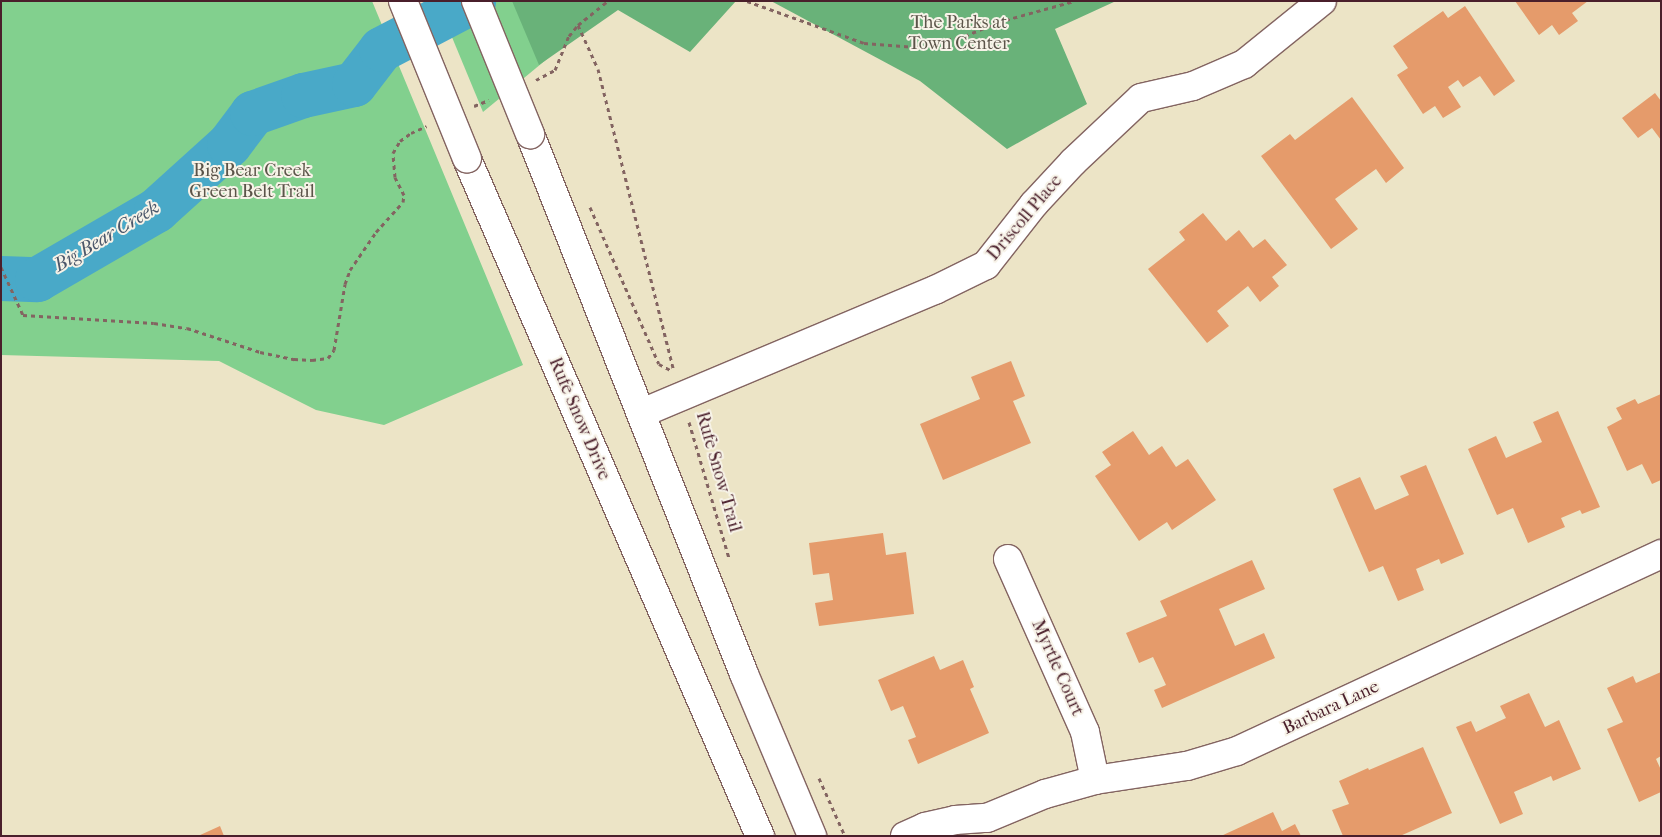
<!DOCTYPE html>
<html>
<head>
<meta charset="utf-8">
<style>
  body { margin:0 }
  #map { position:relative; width:1662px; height:837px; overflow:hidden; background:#ece4c6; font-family:"IM FELL French Canon",serif }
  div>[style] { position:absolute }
  .green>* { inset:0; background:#82d08e }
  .forest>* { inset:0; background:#69b279 }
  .river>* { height:45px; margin:-22.5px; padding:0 22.5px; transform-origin:22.5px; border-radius:22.5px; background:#49a9c8 }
  .building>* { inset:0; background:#e59b6b }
  .path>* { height:3px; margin-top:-1.5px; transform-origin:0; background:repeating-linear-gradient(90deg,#836461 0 4px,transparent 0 8px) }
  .roads { filter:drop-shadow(1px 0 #836461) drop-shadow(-1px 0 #836461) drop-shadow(0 1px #836461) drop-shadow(0 -1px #836461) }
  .minor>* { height:28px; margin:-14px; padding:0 14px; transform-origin:14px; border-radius:14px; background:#fff }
  .major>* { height:28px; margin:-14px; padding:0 14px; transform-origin:14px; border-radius:14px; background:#fff }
  .bridges { filter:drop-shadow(1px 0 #836461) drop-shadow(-1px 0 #836461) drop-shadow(0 1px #836461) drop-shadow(0 -1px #836461) }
  .major-bridge>* { height:28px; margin:-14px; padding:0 14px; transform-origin:14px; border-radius:14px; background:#fff }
  span { translate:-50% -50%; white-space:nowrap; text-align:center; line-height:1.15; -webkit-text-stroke:4px #f7f3e8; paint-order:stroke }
  .park-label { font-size:18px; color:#5b5449 }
  .street-label { font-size:18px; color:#4a1f2b }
  .water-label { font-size:19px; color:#4a566a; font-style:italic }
  .frame { position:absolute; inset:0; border:2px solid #4a1f2b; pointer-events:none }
</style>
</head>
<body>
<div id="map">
  <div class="green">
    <i style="clip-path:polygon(1px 1px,372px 1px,523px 365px,384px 425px,316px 410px,219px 361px,1px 355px)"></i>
    <i style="clip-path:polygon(437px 1px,617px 1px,483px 112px)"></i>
  </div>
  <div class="forest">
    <i style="clip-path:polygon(512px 1px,736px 1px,690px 52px,618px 10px,539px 65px)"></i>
    <i style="clip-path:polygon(771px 1px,1116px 1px,1055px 29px,1087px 104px,1007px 149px,920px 81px)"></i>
  </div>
  <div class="river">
    <i style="left:1px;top:278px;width:36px;rotate:2deg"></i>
    <i style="left:37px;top:279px;width:138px;rotate:-30.1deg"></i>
    <i style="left:156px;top:210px;width:98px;rotate:-42.1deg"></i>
    <i style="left:229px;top:144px;width:39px;rotate:-53deg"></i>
    <i style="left:252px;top:113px;width:54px;rotate:-19.4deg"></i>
    <i style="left:303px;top:95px;width:52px;rotate:-12.2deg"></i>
    <i style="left:354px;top:84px;width:44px;rotate:-52.4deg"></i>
    <i style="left:381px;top:49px;width:104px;rotate:-27.6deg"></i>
  </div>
  <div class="building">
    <i style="clip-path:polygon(1515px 1px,1588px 1px,1572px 13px,1578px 21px,1559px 35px,1552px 25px,1539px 35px)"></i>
    <i style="clip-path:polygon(1465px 6px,1515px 81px,1494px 96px,1480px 76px,1463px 87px,1458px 80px,1448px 87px,1461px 107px,1443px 118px,1435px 106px,1423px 114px,1397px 75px,1408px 68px,1393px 46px,1443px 11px,1448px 18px)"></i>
    <i style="clip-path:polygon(1655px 93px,1661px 101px,1661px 140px,1652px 128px,1638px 138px,1622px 118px)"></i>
    <i style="clip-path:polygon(1352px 97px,1404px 168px,1386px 183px,1376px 169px,1335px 199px,1358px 229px,1331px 249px,1261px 156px,1290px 134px,1295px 140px)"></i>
    <i style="clip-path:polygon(1203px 213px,1226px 241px,1239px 230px,1253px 248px,1265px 239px,1287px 265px,1272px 277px,1279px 286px,1260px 302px,1248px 286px,1217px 311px,1229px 326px,1207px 343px,1148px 269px,1185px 240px,1179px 232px)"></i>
    <i style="clip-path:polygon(1011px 361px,1025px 396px,1013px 401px,1031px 443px,943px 480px,920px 424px,980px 399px,971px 377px)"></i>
    <i style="clip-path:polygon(1661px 394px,1661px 480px,1652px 484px,1642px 464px,1627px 471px,1607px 427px,1622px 419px,1616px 408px,1635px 399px,1638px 404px)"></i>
    <i style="clip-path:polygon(1558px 411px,1600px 507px,1582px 514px,1580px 510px,1561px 518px,1565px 527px,1528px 543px,1513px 508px,1497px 515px,1468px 449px,1496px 436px,1506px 458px,1542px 442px,1533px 422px)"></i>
    <i style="clip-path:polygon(1133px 431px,1149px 455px,1162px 446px,1176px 467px,1188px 459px,1216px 500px,1172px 530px,1167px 522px,1139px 541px,1095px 476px,1111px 465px,1102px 452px)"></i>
    <i style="clip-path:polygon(1426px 465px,1464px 554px,1441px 564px,1439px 559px,1416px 569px,1424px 590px,1398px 601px,1383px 566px,1369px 572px,1333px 489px,1360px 477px,1375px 510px,1409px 495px,1400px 476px)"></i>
    <i style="clip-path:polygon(883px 533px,886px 555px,906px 552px,914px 614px,819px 626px,815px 603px,833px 600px,829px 573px,813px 575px,809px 543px)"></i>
    <i style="clip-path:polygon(1252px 560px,1265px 589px,1219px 609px,1235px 646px,1264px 633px,1275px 658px,1162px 708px,1154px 690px,1166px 685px,1153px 657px,1139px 663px,1126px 633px,1167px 616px,1160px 601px)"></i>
    <i style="clip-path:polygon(934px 656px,940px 670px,963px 660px,974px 687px,970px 689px,989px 733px,918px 764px,908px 740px,916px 737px,903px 706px,891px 711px,878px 680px)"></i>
    <i style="clip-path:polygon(1661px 672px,1661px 756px,1656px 759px,1661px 770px,1661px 792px,1639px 802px,1607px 729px,1623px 722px,1607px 688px,1633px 676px,1636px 683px)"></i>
    <i style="clip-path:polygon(1529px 693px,1545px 727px,1559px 720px,1581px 769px,1553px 781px,1551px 776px,1514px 792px,1523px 814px,1500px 824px,1456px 727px,1471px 721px,1476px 732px,1506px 718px,1500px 706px)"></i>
    <i style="clip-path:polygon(1423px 747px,1452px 813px,1400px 836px,1343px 836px,1332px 810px,1349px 804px,1339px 781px,1368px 768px,1369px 770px)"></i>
    <i style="clip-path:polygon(1273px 812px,1282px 831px,1295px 824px,1301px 836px,1221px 836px)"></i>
    <i style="clip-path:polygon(220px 826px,224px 836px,198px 836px)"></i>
  </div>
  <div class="path">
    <i style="left:747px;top:1px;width:124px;rotate:19.7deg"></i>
    <i style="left:864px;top:43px;width:52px;rotate:4.4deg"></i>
    <i style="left:916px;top:47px;width:50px;rotate:-12.7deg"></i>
    <i style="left:965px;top:36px;width:36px;rotate:-23deg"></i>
    <i style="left:998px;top:22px;width:79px;rotate:-15.4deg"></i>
    <i style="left:578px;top:25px;width:48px;rotate:65.6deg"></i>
    <i style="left:598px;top:69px;width:311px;rotate:75.9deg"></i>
    <i style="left:536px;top:80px;width:21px;rotate:-28deg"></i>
    <i style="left:555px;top:70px;width:37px;rotate:-68deg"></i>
    <i style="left:569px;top:36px;width:14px;rotate:-51deg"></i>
    <i style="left:578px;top:25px;width:38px;rotate:-39deg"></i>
    <i style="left:474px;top:106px;width:16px;rotate:-22deg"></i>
    <i style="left:590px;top:207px;width:171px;rotate:66.3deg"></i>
    <i style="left:659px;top:364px;width:15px;rotate:28deg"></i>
    <i style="left:1px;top:267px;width:53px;rotate:65.4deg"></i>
    <i style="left:23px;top:315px;width:131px;rotate:3.5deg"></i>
    <i style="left:154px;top:323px;width:33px;rotate:9deg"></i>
    <i style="left:187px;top:328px;width:77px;rotate:18.2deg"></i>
    <i style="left:260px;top:352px;width:35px;rotate:12deg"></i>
    <i style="left:294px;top:359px;width:18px;rotate:3deg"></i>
    <i style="left:312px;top:360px;width:16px;rotate:-7deg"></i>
    <i style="left:328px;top:358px;width:10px;rotate:-53deg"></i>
    <i style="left:334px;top:350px;width:67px;rotate:-80.5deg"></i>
    <i style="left:345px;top:284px;width:15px;rotate:-70deg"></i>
    <i style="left:350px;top:270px;width:46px;rotate:-55.6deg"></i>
    <i style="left:376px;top:232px;width:40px;rotate:-48deg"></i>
    <i style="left:403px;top:202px;width:7px;rotate:-82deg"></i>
    <i style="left:404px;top:195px;width:20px;rotate:-117deg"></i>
    <i style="left:395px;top:177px;width:24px;rotate:-95deg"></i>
    <i style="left:393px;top:153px;width:14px;rotate:-60deg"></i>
    <i style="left:400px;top:141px;width:14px;rotate:-36deg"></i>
    <i style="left:411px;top:133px;width:17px;rotate:-24deg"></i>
    <i style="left:689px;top:422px;width:142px;rotate:73.6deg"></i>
    <i style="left:819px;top:778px;width:64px;rotate:65.9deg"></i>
  </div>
  <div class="roads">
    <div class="minor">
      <i style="left:642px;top:413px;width:318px;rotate:-22.8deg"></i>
      <i style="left:935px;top:290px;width:57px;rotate:-26.1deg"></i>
      <i style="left:986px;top:265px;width:78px;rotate:-51.8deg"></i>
      <i style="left:1034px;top:204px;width:57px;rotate:-47.1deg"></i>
      <i style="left:1073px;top:162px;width:93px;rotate:-43.3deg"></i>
      <i style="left:1141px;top:98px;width:53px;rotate:-13deg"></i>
      <i style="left:1193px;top:86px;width:56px;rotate:-23.3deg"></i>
      <i style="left:1244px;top:64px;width:100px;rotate:-38.9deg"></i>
      <i style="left:1008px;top:559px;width:189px;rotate:66deg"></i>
      <i style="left:1085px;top:732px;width:49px;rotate:78.2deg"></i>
      <i style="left:905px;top:836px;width:22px;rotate:-24deg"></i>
      <i style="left:925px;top:827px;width:31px;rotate:-13deg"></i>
      <i style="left:955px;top:820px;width:32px;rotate:-4deg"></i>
      <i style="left:987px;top:818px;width:63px;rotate:-22.5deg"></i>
      <i style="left:1045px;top:794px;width:52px;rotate:-15.6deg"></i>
      <i style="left:1095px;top:780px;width:93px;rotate:-8.7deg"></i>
      <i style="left:1187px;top:766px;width:52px;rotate:-16.7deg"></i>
      <i style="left:1237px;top:751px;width:468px;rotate:-24.9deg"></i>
    </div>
    <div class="major">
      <i style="left:530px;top:134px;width:581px;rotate:68.38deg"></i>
      <i style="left:744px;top:674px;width:176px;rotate:67.2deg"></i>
      <i style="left:467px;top:159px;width:738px;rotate:66.6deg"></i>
    </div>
  </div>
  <div class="bridges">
    <div class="major-bridge">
      <i style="left:403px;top:1px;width:170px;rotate:67.9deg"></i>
      <i style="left:476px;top:1px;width:144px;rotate:67.9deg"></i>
    </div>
  </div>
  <div class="park-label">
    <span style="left:959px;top:34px">The Parks at<br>Town Center</span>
    <span style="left:252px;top:182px">Big Bear Creek<br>Green Belt Trail</span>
  </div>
  <div class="street-label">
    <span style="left:1025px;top:218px;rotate:-50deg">Driscoll Place</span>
    <span style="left:579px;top:419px;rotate:67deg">Rufe Snow Drive</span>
    <span style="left:718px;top:472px;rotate:74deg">Rufe Snow Trail</span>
    <span style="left:1057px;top:668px;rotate:66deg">Myrtle Court</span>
    <span style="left:1331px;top:708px;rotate:-25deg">Barbara Lane</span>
  </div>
  <div class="water-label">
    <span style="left:107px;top:237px;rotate:-31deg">Big Bear Creek</span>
  </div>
  <div class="frame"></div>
</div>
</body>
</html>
